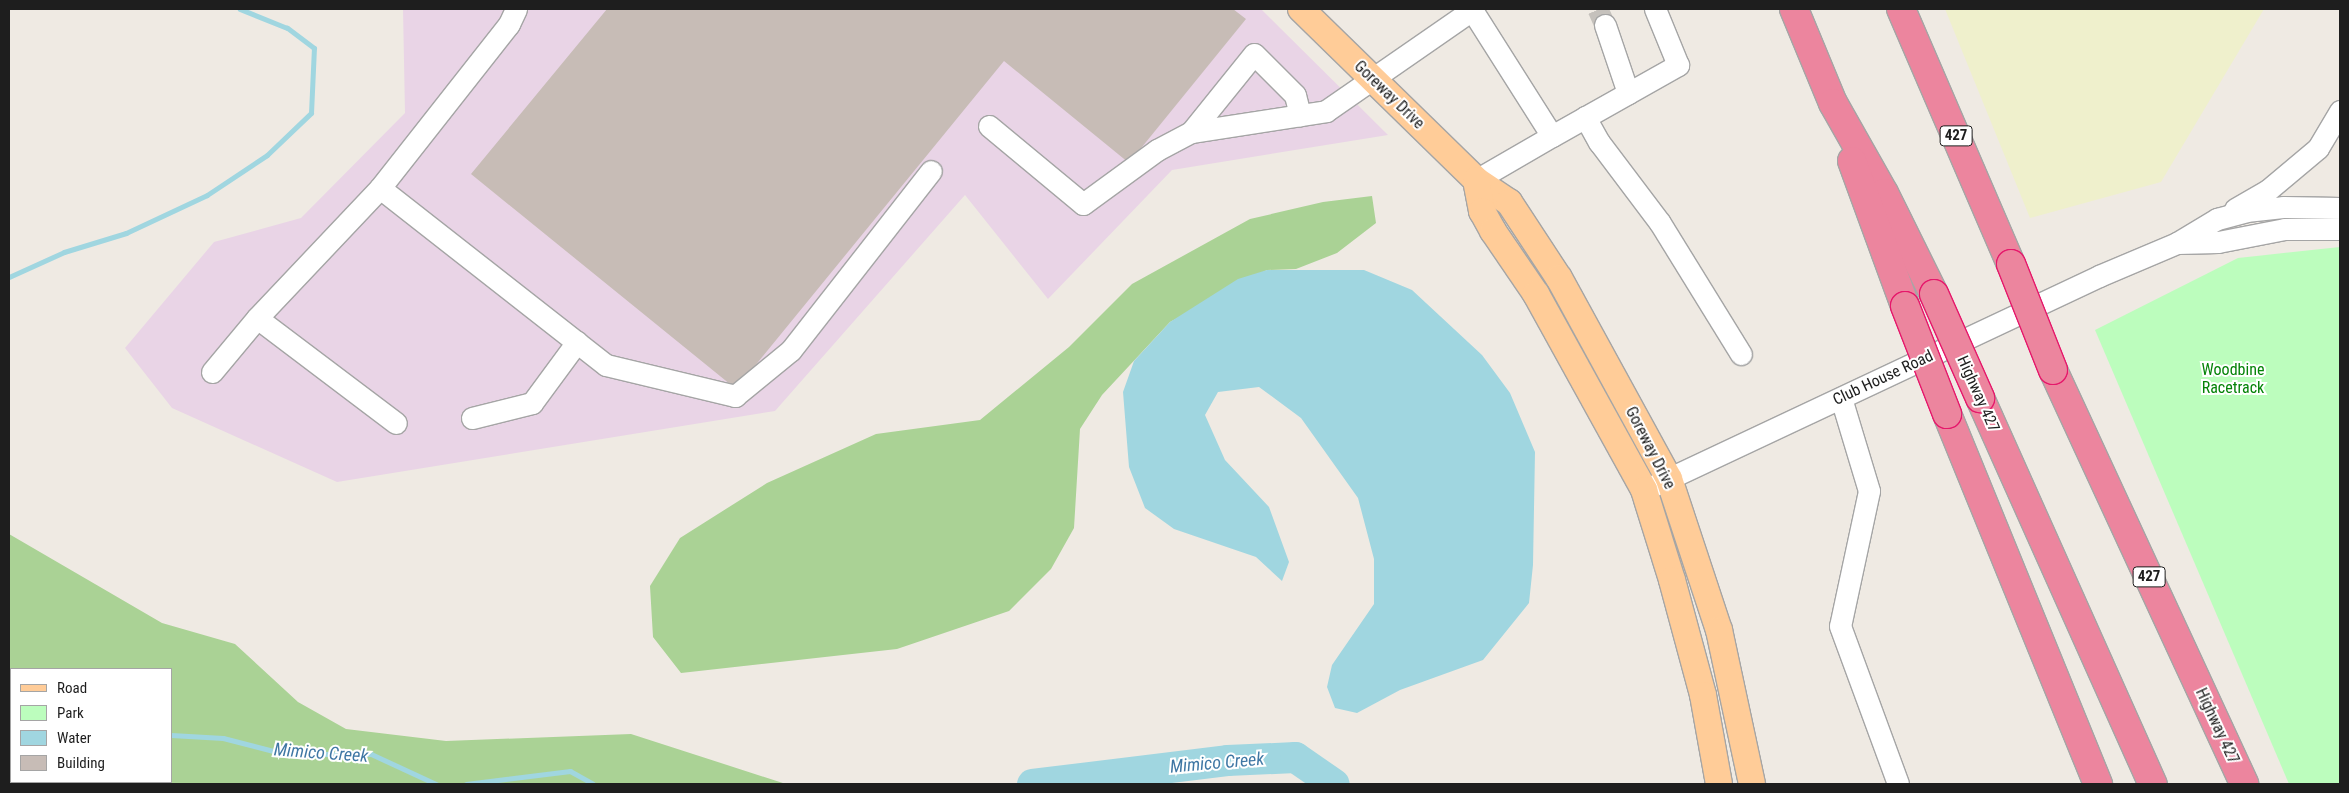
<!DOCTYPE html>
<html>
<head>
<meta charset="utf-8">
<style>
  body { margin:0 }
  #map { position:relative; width:2349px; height:793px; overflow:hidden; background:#efeae3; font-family:"Roboto Condensed",sans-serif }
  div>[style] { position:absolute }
  .industrial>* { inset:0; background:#e9d4e6 }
  .farmland>* { inset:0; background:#eff0cc }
  .forest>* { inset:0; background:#aad295 }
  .park>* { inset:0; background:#bcfdbd }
  .water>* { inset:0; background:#a0d6e0 }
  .stream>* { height:5px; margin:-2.5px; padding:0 2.5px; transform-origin:2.5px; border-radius:2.5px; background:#a0d6e0 }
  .river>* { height:31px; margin:-15.5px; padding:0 15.5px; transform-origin:15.5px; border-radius:15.5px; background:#a0d6e0 }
  .building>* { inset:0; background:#c7bcb6 }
  .minor-tunnel>* { height:21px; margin-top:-10.5px; transform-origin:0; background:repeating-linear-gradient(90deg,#c5c1bc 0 21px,transparent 0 32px) }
  .roads { filter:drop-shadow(1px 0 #a5a5a5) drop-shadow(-1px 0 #a5a5a5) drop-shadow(0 1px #a5a5a5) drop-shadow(0 -1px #a5a5a5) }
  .minor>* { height:21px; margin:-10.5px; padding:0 10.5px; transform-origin:10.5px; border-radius:10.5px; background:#fff }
  .major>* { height:26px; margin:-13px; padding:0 13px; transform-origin:13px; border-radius:13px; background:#ffcc98 }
  .highway>* { height:28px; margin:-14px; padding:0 14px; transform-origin:14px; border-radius:14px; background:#ec859e }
  .bridges { filter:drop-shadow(1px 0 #e5186b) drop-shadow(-1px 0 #e5186b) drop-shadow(0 1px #e5186b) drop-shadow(0 -1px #e5186b) }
  .highway-bridge>* { height:28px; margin:-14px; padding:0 14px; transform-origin:14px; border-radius:14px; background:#ec859e }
  span { translate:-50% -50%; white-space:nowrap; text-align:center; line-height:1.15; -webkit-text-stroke:4px #fff; paint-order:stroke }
  .shield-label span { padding:1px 4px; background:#fff; border:1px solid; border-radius:4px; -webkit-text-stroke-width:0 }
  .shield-label { font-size:15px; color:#1e1e1e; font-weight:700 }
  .street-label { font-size:16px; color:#1e1e1e }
  .park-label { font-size:16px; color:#048307 }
  .water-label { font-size:18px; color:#3f77a4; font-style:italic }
  .frame { position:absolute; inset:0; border:10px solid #1e1e1e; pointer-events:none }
  .legend { position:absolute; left:10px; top:668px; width:162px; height:115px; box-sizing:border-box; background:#fff; border:1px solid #a5a5a5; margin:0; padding:6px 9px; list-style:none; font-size:15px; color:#1e1e1e }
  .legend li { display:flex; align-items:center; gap:10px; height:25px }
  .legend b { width:25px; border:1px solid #a5a5a5 }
</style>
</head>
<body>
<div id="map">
  <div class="industrial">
    <i style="clip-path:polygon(403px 9px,1261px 9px,1388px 135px,1172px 170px,1048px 299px,965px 195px,775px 411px,337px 482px,172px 408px,125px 348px,214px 242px,301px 218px,405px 113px)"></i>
  </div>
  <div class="farmland">
    <i style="clip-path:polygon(1945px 9px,2264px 9px,2161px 182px,2030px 218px)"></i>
  </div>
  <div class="forest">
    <i style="clip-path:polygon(1372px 196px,1376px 223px,1337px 253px,1296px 269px,1267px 270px,1170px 322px,1102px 395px,1080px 429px,1074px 528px,1051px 569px,1009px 611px,897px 649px,681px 673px,653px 637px,650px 586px,680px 538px,767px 483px,876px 434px,980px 420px,1069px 347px,1132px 284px,1250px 219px,1323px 202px)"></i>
    <i style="clip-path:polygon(evenodd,9px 534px,162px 623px,235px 644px,298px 702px,346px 729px,446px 741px,631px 734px,786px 784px,9px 784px,9px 534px,11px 669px,171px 669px,171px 782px,11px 782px,11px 669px)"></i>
  </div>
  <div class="park">
    <i style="clip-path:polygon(2340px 247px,2340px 784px,2289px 784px,2095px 330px,2238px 258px)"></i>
  </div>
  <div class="water">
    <i style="clip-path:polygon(1267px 270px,1364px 270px,1412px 290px,1482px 355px,1510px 393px,1535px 452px,1533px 565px,1529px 603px,1483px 660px,1400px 690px,1357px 713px,1335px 708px,1327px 687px,1332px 665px,1374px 604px,1374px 559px,1358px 498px,1301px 418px,1259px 387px,1218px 392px,1205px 415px,1225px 460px,1269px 507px,1289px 562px,1282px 581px,1256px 557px,1174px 529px,1145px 508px,1129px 467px,1123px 392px,1134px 361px,1170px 322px,1238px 279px)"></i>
  </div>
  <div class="stream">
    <i style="left:9px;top:277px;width:60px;rotate:-24.4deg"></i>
    <i style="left:64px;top:252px;width:65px;rotate:-17deg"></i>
    <i style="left:126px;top:233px;width:89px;rotate:-25.1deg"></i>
    <i style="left:207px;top:195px;width:72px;rotate:-33.7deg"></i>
    <i style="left:267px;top:155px;width:61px;rotate:-43.7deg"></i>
    <i style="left:311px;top:113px;width:65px;rotate:-87.4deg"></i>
    <i style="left:314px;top:48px;width:34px;rotate:-143deg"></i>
    <i style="left:287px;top:28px;width:51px;rotate:-158deg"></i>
    <i style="left:9px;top:686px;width:3px;rotate:45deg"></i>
    <i style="left:171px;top:735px;width:52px;rotate:3.3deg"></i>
    <i style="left:223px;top:738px;width:64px;rotate:14.5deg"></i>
    <i style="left:285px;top:754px;width:86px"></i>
    <i style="left:371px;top:754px;width:72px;rotate:24.8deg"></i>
    <i style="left:466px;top:784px;width:105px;rotate:-7.1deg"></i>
    <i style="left:570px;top:771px;width:26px;rotate:29deg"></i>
  </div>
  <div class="river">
    <i style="left:1032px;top:784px;width:196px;rotate:-7deg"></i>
    <i style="left:1227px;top:760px;width:68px;rotate:-2.5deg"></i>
    <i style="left:1295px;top:757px;width:47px;rotate:34.7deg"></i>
  </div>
  <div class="building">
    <i style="clip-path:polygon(607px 9px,1233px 9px,1246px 19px,1129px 163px,1004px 61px,736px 389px,471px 174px)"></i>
  </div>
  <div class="minor-tunnel">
    <i style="left:1598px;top:9px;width:17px;rotate:66deg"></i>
  </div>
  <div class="roads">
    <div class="minor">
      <i style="left:516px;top:9px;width:17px;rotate:115deg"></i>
      <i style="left:509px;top:24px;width:209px;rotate:128.2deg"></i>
      <i style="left:380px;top:188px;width:287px;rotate:38.1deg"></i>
      <i style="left:606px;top:365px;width:133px;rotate:13.5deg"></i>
      <i style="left:735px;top:396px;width:72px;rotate:-39.4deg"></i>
      <i style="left:791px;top:350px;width:227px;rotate:-52deg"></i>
      <i style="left:1605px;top:25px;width:72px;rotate:71.3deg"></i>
      <i style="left:1585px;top:117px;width:29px;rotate:61deg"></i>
      <i style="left:1599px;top:142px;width:101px;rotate:53deg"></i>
      <i style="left:1660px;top:223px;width:154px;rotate:58.3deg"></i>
      <i style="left:989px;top:126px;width:122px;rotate:39.7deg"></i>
      <i style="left:1083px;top:204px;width:92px;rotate:-36.1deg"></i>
      <i style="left:1157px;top:150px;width:38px;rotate:-28deg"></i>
      <i style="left:1191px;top:132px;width:137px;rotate:-8.8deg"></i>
      <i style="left:1326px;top:111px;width:178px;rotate:-34.7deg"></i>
      <i style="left:1472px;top:10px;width:149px;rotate:57.6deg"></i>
      <i style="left:1552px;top:136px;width:88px;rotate:149.9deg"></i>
      <i style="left:1191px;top:132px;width:100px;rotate:-51.1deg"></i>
      <i style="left:1254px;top:54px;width:58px;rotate:45deg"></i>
      <i style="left:1295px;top:95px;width:21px;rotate:76deg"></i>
      <i style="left:1552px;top:136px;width:145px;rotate:-29.4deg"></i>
      <i style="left:1678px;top:65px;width:61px;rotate:-112.3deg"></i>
      <i style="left:380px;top:188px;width:179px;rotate:133.4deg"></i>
      <i style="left:257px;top:318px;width:174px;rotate:37.1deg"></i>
      <i style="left:2235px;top:209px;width:38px;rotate:-30deg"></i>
      <i style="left:2268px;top:190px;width:65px;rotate:-40deg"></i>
      <i style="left:2318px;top:148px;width:43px;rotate:-59.3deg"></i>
      <i style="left:2177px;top:243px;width:41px;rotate:-1.4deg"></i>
      <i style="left:2218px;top:242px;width:68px;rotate:-11deg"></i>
      <i style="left:2285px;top:229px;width:55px"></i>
      <i style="left:212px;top:372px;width:70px;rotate:-50.2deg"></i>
      <i style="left:1841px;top:398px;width:97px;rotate:73.2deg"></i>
      <i style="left:1869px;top:491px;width:138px;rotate:102.1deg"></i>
      <i style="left:1840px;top:626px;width:168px;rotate:69.8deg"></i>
      <i style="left:472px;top:418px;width:62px;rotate:-14deg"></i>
      <i style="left:532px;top:403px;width:76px;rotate:-53.6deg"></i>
      <i style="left:1655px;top:485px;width:491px;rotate:-25.2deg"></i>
      <i style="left:2099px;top:276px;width:85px;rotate:-22.9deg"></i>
      <i style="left:2177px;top:243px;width:47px;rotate:-31deg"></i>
      <i style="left:2217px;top:219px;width:30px;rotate:-15deg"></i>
      <i style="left:2246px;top:211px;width:37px;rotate:-6deg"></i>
      <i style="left:2283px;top:207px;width:57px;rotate:1deg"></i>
    </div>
    <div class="major">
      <i style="left:1301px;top:9px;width:245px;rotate:44.3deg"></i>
      <i style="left:1476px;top:180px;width:40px;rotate:34deg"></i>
      <i style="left:1509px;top:202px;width:91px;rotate:56.7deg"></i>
      <i style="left:1559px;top:278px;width:229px;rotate:61.3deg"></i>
      <i style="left:1669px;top:479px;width:159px;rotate:71.7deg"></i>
      <i style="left:1719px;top:630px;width:157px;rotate:77.9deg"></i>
      <i style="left:1476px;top:180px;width:32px;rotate:79deg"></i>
      <i style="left:1482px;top:211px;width:23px;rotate:61deg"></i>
      <i style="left:1493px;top:231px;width:76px;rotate:55.7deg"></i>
      <i style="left:1536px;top:294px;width:224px;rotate:61.1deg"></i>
      <i style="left:1644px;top:490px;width:94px;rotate:72.7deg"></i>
      <i style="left:1672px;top:580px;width:119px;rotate:74.9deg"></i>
      <i style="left:1703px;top:695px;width:90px;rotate:79.8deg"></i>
    </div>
    <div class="highway">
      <i style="left:1794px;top:9px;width:102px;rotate:67.5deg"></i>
      <i style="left:1833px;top:103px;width:103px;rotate:60.5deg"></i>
      <i style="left:1884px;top:193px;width:113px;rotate:63.7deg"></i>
      <i style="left:1901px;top:9px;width:278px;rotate:66.7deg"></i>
      <i style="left:1852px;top:161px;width:154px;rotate:69.9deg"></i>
      <i style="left:2053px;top:370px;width:456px;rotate:65.2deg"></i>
      <i style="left:1980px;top:398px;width:423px;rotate:65.9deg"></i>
      <i style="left:1947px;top:414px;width:400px;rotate:67.8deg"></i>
    </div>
  </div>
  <div class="bridges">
    <div class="highway-bridge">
      <i style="left:2011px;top:264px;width:114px;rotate:68.4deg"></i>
      <i style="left:1934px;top:294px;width:114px;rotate:66.1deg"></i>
      <i style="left:1905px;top:306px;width:116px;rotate:68.7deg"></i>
    </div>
  </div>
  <div class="shield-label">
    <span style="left:1956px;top:136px">427</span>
    <span style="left:2149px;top:577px">427</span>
  </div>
  <div class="street-label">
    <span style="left:1389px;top:95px;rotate:44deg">Goreway Drive</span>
    <span style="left:1883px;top:378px;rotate:-25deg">Club House Road</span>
    <span style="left:1978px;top:394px;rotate:66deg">Highway 427</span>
    <span style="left:1650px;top:448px;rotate:63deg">Goreway Drive</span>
    <span style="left:2217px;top:726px;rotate:65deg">Highway 427</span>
  </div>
  <div class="park-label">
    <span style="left:2233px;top:379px">Woodbine<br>Racetrack</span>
  </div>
  <div class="water-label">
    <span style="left:321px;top:753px;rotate:4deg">Mimico Creek</span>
    <span style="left:1217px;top:763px;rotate:-5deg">Mimico Creek</span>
  </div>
  <div class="frame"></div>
  <ul class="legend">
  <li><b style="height:6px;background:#ffcc98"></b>Road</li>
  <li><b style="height:14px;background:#bcfdbd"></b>Park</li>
  <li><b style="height:14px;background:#a0d6e0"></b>Water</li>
  <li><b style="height:14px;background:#c7bcb6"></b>Building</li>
  </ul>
</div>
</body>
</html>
